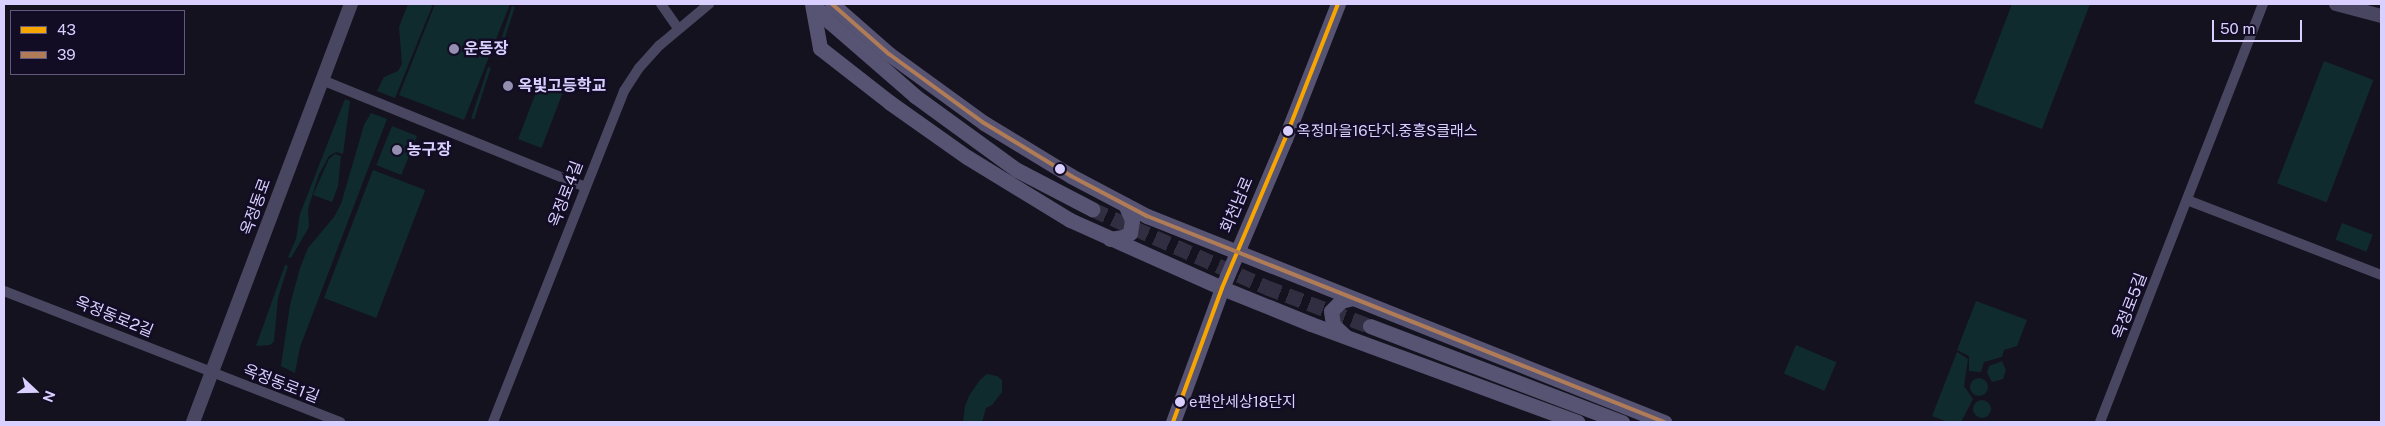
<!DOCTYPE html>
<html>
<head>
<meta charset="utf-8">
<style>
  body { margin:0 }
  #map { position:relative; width:2385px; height:426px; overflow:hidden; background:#15121f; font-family:"Public Sans","Noto Sans KR",sans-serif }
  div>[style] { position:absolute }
  .green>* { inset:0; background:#0f2b2e; transform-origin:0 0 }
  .round { border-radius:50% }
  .secondary-tunnel>* { height:15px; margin-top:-7.5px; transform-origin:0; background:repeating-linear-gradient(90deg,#322e41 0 15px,transparent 0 23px) }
  .minor>* { height:10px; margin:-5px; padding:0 5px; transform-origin:5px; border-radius:5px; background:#494661 }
  .tertiary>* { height:14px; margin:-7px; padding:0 7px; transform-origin:7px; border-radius:7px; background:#494661 }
  .secondary>* { height:15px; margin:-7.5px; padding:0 7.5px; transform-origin:7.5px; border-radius:7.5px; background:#565373 }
  .bus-1>* { height:4px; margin:-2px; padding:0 2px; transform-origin:2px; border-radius:2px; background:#f7a600 }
  .bus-2>* { height:4px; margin:-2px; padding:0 2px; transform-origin:2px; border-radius:2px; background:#b07c57 }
  .dots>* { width:14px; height:14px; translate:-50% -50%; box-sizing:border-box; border:2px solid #120c25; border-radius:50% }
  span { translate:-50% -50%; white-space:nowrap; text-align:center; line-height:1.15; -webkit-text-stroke:5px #120c25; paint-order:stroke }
  .bus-label { font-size:15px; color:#d9d0ff }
  .left { translate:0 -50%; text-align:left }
  .poi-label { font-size:16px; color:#d9d0ff; font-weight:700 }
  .street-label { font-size:16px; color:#d9d0ff }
  .frame { position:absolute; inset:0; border:5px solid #d9d0ff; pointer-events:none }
  .legend { position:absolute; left:10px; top:10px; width:175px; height:65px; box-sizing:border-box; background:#120c25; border:1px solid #625a7c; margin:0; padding:6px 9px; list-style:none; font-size:15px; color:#d9d0ff }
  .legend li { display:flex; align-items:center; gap:10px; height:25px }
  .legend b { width:25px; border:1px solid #625a7c }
  .north { position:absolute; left:10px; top:366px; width:50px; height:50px; -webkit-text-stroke:4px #120c25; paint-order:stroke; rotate:111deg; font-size:14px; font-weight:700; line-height:20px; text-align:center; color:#d9d0ff }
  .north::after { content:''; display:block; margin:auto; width:18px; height:22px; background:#d9d0ff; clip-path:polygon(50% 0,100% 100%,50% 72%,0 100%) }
  .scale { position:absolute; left:2212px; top:20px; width:90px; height:22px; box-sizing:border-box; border:2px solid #d9d0ff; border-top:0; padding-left:6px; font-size:15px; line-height:18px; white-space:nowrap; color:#d9d0ff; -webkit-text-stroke:4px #120c25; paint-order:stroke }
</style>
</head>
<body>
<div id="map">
  <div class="green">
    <i style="clip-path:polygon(408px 4px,433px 4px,395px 98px,377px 91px,384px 77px,398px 71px,402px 64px,399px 27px)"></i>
    <i style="clip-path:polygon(435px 4px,510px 4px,464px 120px,399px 95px)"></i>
    <i style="clip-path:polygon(2012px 4px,2090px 4px,2042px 129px,1974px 103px)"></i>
    <i style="left:512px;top:6px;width:3px;height:53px;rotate:18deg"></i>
    <i style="left:2324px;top:61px;width:53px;height:131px;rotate:21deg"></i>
    <i style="left:488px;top:67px;width:3px;height:54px;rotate:18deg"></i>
    <i style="left:540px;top:82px;width:25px;height:61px;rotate:21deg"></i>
    <i style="clip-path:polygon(345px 99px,350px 101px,343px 154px,336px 152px,329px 156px,319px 174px,308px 209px,309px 227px,291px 258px,288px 257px,296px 239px,300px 214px)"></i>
    <i style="clip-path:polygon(371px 113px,387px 119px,300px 347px,295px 373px,281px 366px,290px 305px,300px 268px,308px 248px,334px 217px,341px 204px,364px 125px)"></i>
    <i style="left:392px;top:126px;width:27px;height:42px;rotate:22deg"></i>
    <i style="clip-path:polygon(335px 154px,341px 156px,338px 186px,332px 202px,313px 195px,329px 159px)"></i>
    <i style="left:373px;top:170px;width:56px;height:137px;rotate:21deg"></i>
    <i style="left:2342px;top:223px;width:33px;height:18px;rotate:21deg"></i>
    <i style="clip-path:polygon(285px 265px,288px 266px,278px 298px,274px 341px,270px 345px,256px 346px)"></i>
    <i style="clip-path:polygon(1976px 301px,2027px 320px,2017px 346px,2004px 350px,2002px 357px,1984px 362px,1981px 372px,1969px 371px,1969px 356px,1957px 350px)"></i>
    <i style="left:1796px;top:345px;width:44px;height:31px;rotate:23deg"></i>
    <i style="clip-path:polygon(1957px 352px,1968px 359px,1964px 386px,1973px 399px,1961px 422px,1948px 422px,1932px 416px)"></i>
    <i style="clip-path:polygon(2002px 361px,2006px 370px,2003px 379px,1992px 382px,1987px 373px,1989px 366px)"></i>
    <i style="clip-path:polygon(987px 374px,997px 376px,1002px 380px,1002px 392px,992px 405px,986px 408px,982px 422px,963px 422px,965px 406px,969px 396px,980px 380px)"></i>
    <i class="round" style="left:1970px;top:378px;width:18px;height:18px"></i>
    <i class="round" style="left:1973px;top:400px;width:18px;height:18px"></i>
  </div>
  <div class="secondary-tunnel">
    <i style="left:1092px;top:209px;width:191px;rotate:24.1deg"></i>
    <i style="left:1266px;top:287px;width:111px;rotate:20.6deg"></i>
  </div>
  <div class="minor">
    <i style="left:661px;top:4px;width:29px;rotate:55deg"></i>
    <i style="left:322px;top:80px;width:284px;rotate:22.1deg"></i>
    <i style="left:2187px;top:200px;width:208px;rotate:21.1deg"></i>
    <i style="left:4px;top:291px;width:361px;rotate:21.3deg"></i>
    <i style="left:493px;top:422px;width:356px;rotate:-68.4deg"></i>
    <i style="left:624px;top:91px;width:27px;rotate:-57deg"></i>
    <i style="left:639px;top:68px;width:31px;rotate:-48deg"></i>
    <i style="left:660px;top:45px;width:64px;rotate:-39.9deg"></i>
    <i style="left:2100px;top:422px;width:449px;rotate:-68.7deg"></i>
  </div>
  <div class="tertiary">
    <i style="left:2336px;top:4px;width:47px;rotate:14.9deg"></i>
    <i style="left:193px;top:422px;width:447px;rotate:-69.3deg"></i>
  </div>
  <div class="secondary">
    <i style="left:812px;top:4px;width:45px;rotate:79.7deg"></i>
    <i style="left:820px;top:48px;width:88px;rotate:38deg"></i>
    <i style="left:889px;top:102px;width:95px;rotate:35.2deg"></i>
    <i style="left:967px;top:157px;width:121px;rotate:31.5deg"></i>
    <i style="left:1070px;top:220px;width:167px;rotate:24.1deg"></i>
    <i style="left:1222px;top:288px;width:96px;rotate:22deg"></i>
    <i style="left:1311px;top:324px;width:284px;rotate:20.2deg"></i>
    <i style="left:813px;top:4px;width:25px;rotate:47deg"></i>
    <i style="left:830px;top:22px;width:113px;rotate:41deg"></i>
    <i style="left:915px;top:96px;width:126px;rotate:36deg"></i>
    <i style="left:1017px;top:170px;width:85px;rotate:27.5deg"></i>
    <i style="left:832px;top:4px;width:76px;rotate:41.3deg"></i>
    <i style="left:889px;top:54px;width:117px;rotate:36deg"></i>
    <i style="left:984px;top:123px;width:102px;rotate:31.3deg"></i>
    <i style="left:1071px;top:176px;width:86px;rotate:27.8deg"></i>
    <i style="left:1147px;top:216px;width:557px;rotate:21.72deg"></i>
    <i style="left:1110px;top:239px;width:13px;rotate:-9deg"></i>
    <i style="left:1123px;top:237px;width:8px;rotate:-30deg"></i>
    <i style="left:1130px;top:233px;width:13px;rotate:-81deg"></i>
    <i style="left:1132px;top:220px;width:17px;rotate:-114deg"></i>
    <i style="left:1370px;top:326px;width:270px;rotate:20.9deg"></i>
    <i style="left:1345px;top:336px;width:16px;rotate:-137deg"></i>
    <i style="left:1333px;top:325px;width:14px;rotate:-98deg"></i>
    <i style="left:1331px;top:311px;width:14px;rotate:-45deg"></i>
    <i style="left:1341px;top:301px;width:11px;rotate:-15deg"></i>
    <i style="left:1173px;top:422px;width:143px;rotate:-69.9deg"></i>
    <i style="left:1222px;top:288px;width:162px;rotate:-67.1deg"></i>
    <i style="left:1285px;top:139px;width:145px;rotate:-68.6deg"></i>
  </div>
  <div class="bus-1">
    <i style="left:1173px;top:422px;width:143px;rotate:-69.9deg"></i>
    <i style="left:1222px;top:288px;width:162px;rotate:-67.1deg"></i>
    <i style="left:1285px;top:139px;width:145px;rotate:-68.6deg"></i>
  </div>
  <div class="bus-2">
    <i style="left:832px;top:4px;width:76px;rotate:41.3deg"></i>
    <i style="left:889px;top:54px;width:117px;rotate:36deg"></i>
    <i style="left:984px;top:123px;width:102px;rotate:31.3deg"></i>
    <i style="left:1071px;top:176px;width:86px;rotate:27.8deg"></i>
    <i style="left:1147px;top:216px;width:557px;rotate:21.72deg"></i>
  </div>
  <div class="dots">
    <i style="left:454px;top:49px;background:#948eb1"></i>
    <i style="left:508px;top:86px;background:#948eb1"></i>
    <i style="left:1288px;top:131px;background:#d9d0ff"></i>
    <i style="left:397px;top:150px;background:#948eb1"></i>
    <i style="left:1060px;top:169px;background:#d9d0ff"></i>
    <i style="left:1180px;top:402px;background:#d9d0ff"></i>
  </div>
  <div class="bus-label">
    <span class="left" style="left:1297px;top:131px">옥정마을16단지.중흥S클래스</span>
    <span class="left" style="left:1189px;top:402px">e편안세상18단지</span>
  </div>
  <div class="poi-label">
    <span class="left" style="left:464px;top:49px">운동장</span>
    <span class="left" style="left:518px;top:86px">옥빛고등학교</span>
    <span class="left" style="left:407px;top:150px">농구장</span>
  </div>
  <div class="street-label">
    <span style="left:566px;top:194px;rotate:-69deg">옥정로4길</span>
    <span style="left:1237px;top:205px;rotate:-67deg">회천남로</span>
    <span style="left:256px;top:207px;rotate:-70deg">옥정동로</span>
    <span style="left:2130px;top:306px;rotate:-69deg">옥정로5길</span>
    <span style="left:114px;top:317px;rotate:22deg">옥정동로2길</span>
    <span style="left:281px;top:384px;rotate:21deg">옥정동로1길</span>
  </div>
  <div class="frame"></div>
  <ul class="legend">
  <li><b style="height:6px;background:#f7a600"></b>43</li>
  <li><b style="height:6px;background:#b07c57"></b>39</li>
  </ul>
  <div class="north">N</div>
  <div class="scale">50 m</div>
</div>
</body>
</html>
